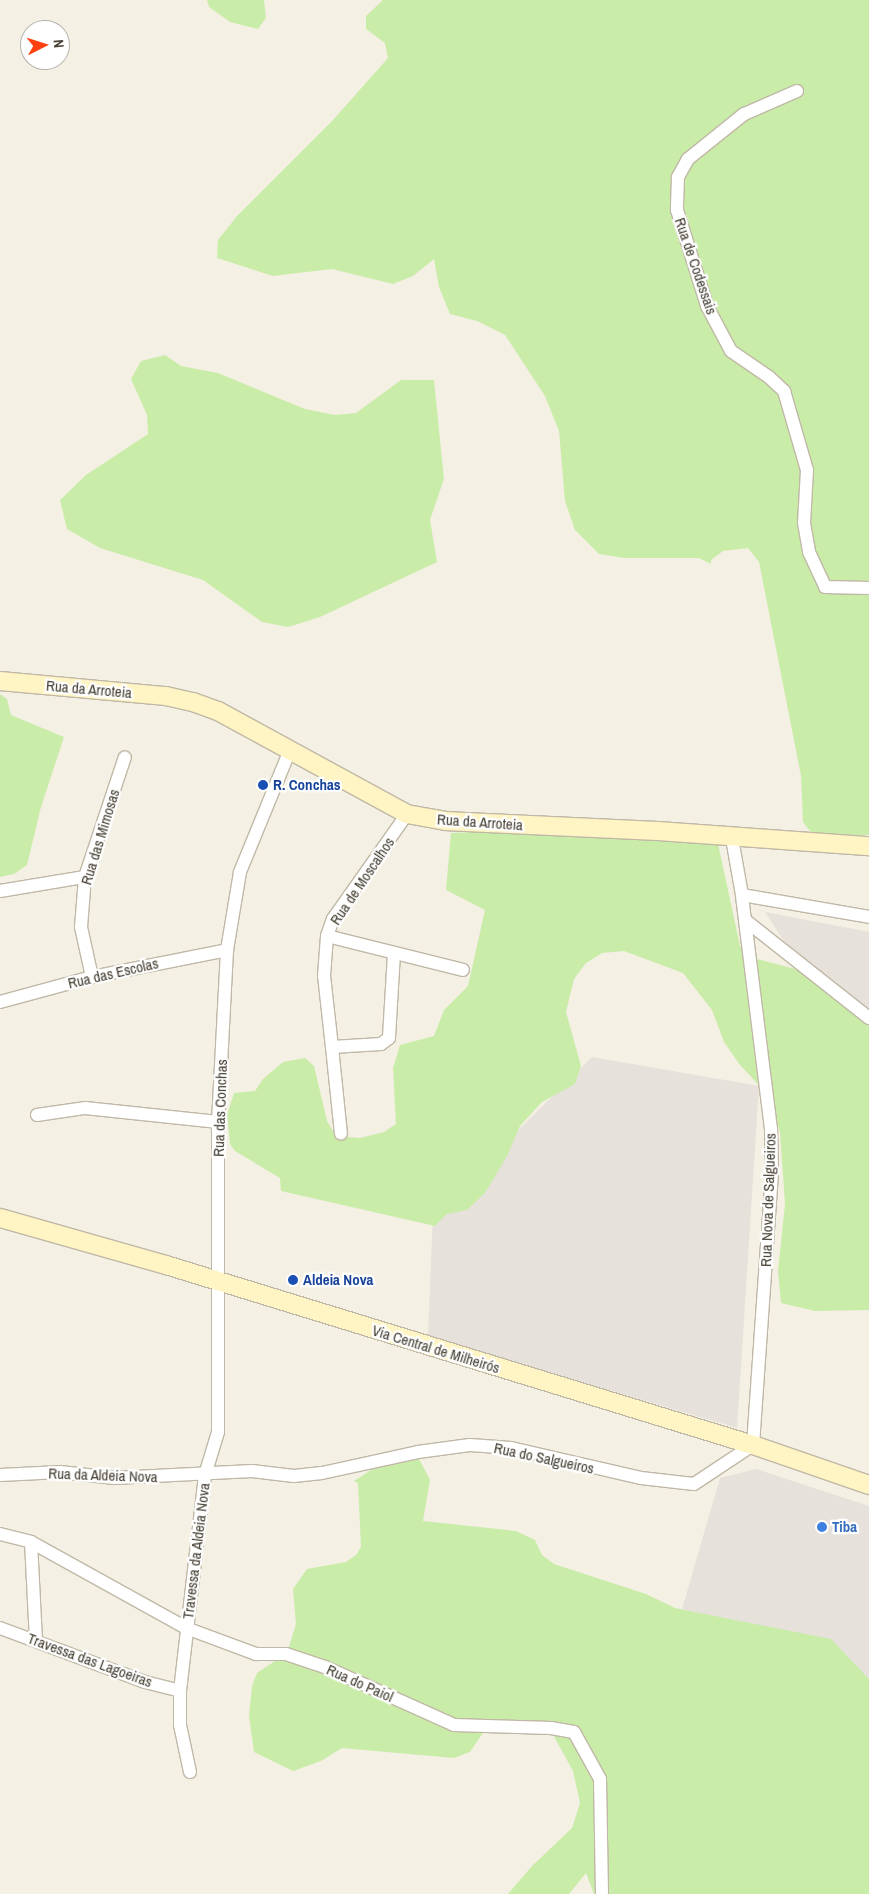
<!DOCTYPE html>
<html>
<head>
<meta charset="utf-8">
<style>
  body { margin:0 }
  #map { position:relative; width:869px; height:1894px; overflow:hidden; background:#f4f0e4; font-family:"Archivo Narrow",sans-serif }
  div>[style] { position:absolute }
  .industrial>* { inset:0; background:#e6e1da }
  .green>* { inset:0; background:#caeca9 }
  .roads { filter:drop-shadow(1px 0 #c0b8a6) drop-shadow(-1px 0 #c0b8a6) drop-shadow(0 1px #c0b8a6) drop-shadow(0 -1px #c0b8a6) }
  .street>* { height:12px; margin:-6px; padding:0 6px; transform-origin:6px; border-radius:6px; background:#fff }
  .secondary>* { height:18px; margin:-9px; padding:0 9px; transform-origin:9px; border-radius:9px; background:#fff4c3 }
  .dots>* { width:14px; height:14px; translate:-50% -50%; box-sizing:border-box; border:2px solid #fff; border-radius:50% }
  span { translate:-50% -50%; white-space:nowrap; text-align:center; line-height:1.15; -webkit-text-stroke:4.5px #fff; paint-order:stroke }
  .street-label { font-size:15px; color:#474034 }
  .transit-label { font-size:15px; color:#164399; font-weight:700 }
  .left { translate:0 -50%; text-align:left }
  .shop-label { font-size:15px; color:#366cbe; font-weight:700 }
  .north { position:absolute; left:20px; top:20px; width:50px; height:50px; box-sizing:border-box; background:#fff; border:1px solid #b5b3ae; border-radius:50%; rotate:85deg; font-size:14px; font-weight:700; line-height:20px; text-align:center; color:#474034 }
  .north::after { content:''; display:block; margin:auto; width:18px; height:22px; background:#ff4110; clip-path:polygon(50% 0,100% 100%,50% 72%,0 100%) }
</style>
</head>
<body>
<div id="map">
  <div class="industrial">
    <i style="clip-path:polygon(765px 912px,869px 932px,869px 1024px,810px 981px)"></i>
    <i style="clip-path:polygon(592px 1057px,759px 1086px,737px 1428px,428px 1336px,433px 1214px)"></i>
    <i style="clip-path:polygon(756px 1469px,869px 1506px,869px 1678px,682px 1609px,720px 1478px)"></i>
  </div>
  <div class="green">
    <i style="clip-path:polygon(207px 0,264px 0,266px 18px,258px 29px,230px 22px,209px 7px)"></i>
    <i style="clip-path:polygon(383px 0,869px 0,869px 835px,813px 835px,803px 822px,801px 776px,759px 562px,748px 548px,723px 551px,711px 560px,711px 564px,699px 558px,624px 558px,599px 554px,575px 530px,565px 501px,559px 431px,545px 396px,505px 335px,477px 321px,450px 314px,439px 287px,434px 259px,413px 276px,393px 284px,332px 269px,273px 276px,217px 258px,218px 240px,237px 216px,333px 120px,388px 58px,385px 43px,366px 29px,366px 16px)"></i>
    <i style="clip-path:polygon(165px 355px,181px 366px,218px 373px,305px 409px,335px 415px,356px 413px,401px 380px,434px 380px,444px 479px,430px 520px,437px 562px,320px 617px,288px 627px,262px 622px,203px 580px,100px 548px,67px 529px,60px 500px,86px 475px,148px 434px,147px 415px,131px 379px,141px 361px)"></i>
    <i style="clip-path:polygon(0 694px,7px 699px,11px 715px,64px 737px,41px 807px,27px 865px,14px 874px,0 877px)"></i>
    <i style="clip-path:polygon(519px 830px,717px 839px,740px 946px,753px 958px,803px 971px,828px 995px,869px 1020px,869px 1310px,815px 1311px,781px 1303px,778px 1271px,785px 1204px,780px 1133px,771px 1098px,740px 1065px,724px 1042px,712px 1010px,683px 973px,624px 951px,602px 953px,586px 963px,574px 979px,566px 1012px,581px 1066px,575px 1084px,542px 1102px,520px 1126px,507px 1156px,485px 1193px,467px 1210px,447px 1214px,435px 1226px,281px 1191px,280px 1178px,235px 1151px,230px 1144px,227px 1115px,234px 1093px,255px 1091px,263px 1079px,283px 1062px,305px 1058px,314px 1066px,327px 1121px,336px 1136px,360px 1138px,384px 1132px,396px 1124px,393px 1068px,400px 1045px,434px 1036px,444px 1010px,468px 986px,485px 910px,446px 890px,451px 833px)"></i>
    <i style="clip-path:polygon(402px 1450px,417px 1455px,430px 1480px,423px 1521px,516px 1531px,535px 1540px,542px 1555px,554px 1564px,646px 1594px,675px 1608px,831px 1639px,869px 1679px,869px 1894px,594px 1894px,586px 1873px,569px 1894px,508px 1894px,532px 1866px,572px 1828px,580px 1803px,573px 1771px,551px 1731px,485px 1730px,470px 1752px,454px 1758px,342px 1748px,321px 1761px,293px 1771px,254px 1752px,249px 1716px,252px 1686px,257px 1673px,287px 1653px,296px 1624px,293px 1589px,307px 1569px,346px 1562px,356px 1555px,361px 1547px,358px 1483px,354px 1481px)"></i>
  </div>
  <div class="roads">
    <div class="street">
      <i style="left:797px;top:91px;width:58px;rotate:156.5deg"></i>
      <i style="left:744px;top:114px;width:72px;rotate:141.2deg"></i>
      <i style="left:688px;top:159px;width:21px;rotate:119deg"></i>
      <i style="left:678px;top:177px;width:33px;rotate:92deg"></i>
      <i style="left:677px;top:210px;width:101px;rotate:72.6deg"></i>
      <i style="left:707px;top:306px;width:51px;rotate:61.9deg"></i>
      <i style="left:731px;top:351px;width:46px;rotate:34.4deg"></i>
      <i style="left:769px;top:377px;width:21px;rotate:43deg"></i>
      <i style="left:784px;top:391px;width:82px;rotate:73.8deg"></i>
      <i style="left:807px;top:470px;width:53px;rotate:93.2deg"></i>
      <i style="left:804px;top:523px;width:29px;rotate:80deg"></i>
      <i style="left:809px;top:552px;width:38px;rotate:65deg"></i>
      <i style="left:825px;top:587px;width:44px;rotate:1.3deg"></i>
      <i style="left:0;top:891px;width:86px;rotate:-9.4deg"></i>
      <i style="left:742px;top:895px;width:129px;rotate:9.8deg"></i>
      <i style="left:745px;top:920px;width:158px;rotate:38.3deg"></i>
      <i style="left:327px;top:936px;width:140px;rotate:14deg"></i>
      <i style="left:394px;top:953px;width:85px;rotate:93.4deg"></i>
      <i style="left:389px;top:1038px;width:10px;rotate:143deg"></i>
      <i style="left:381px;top:1044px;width:49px;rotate:176.5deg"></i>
      <i style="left:332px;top:1047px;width:71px;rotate:-96.4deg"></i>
      <i style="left:324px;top:976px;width:40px;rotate:-85.7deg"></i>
      <i style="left:327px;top:936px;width:18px;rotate:-71deg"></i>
      <i style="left:333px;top:919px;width:128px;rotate:-54.8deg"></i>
      <i style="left:92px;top:977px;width:51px;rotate:-102.4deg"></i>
      <i style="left:81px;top:927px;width:50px;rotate:-85.4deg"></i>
      <i style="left:85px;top:877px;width:126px;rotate:-71.6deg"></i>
      <i style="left:0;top:1002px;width:95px;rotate:-15.2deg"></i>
      <i style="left:92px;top:977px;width:138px;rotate:-11.3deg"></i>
      <i style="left:332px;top:1047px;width:87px;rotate:84.1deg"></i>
      <i style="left:37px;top:1115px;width:49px;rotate:-8.3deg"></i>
      <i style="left:85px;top:1108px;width:134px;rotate:6deg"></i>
      <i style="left:0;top:1475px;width:60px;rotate:-2.9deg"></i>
      <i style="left:60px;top:1472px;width:55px;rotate:6.2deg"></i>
      <i style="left:115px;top:1478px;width:137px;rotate:-2.9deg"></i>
      <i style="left:252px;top:1471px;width:42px;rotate:6.8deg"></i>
      <i style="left:294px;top:1476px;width:28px;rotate:-6deg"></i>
      <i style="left:322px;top:1473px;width:98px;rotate:-12.3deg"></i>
      <i style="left:418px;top:1452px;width:52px;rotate:-7.7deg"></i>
      <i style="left:470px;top:1445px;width:41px;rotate:4.2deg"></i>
      <i style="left:511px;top:1448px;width:133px;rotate:13deg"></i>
      <i style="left:641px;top:1478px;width:53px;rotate:6.5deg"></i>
      <i style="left:694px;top:1484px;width:71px;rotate:-33.5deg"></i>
      <i style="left:753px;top:1445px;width:274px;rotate:-86deg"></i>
      <i style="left:772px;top:1172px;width:43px;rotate:-91.3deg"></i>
      <i style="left:771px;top:1129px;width:236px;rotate:-97.1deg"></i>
      <i style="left:742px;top:895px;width:58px;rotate:-100deg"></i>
      <i style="left:0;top:1534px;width:32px;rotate:14deg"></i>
      <i style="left:31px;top:1542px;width:177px;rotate:29deg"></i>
      <i style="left:186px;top:1628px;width:75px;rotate:20.4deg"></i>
      <i style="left:256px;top:1654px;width:30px"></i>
      <i style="left:286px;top:1654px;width:41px;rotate:18.4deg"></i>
      <i style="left:325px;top:1667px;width:141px;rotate:24.2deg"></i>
      <i style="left:454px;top:1725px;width:97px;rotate:1.8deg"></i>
      <i style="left:551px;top:1728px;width:23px;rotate:10deg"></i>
      <i style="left:574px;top:1732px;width:54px;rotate:61deg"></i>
      <i style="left:600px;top:1779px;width:115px;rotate:89deg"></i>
      <i style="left:31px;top:1542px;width:98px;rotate:87.1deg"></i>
      <i style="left:0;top:1628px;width:155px;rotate:20.4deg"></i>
      <i style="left:145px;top:1682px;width:36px;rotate:14deg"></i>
      <i style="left:190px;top:1772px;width:48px;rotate:-102deg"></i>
      <i style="left:180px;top:1725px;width:34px;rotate:-90deg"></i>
      <i style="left:180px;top:1691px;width:217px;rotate:-83.4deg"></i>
      <i style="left:205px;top:1475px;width:45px;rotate:-73.2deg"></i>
      <i style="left:218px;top:1432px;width:310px;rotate:-90deg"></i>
      <i style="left:218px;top:1122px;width:172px;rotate:-87deg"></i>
      <i style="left:227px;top:950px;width:79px;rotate:-80.5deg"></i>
      <i style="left:240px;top:872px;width:132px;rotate:-67.7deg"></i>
    </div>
    <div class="secondary">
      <i style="left:0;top:681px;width:167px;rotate:5.2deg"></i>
      <i style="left:166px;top:696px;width:28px;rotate:13deg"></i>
      <i style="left:193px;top:702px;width:27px;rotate:20deg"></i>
      <i style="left:218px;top:711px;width:215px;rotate:28.6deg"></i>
      <i style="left:407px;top:814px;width:39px;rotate:10deg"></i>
      <i style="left:445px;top:821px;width:213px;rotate:2.7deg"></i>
      <i style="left:658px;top:831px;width:212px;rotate:4.1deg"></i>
      <i style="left:0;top:1218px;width:173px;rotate:15.8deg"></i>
      <i style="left:166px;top:1265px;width:614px;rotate:17.05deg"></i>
      <i style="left:753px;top:1445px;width:123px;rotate:19deg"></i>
    </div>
  </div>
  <div class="dots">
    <i style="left:263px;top:785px;background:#1a4fb4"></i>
    <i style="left:293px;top:1280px;background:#1a4fb4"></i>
    <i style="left:822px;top:1527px;background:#3f7fe0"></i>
  </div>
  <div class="street-label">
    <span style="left:696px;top:266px;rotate:71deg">Rua de Codessais</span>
    <span style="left:89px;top:689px;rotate:5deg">Rua da Arroteia</span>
    <span style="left:480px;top:822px;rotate:4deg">Rua da Arroteia</span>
    <span style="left:100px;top:837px;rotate:-73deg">Rua das Mimosas</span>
    <span style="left:362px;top:881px;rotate:-56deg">Rua de Moscalhos</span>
    <span style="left:113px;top:973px;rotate:-13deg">Rua das Escolas</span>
    <span style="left:220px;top:1108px;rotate:-88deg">Rua das Conchas</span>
    <span style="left:768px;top:1200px;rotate:-88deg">Rua Nova de Salgueiros</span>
    <span style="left:436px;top:1349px;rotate:17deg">Via Central de Milheirós</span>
    <span style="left:544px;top:1458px;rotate:12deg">Rua do Salgueiros</span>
    <span style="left:103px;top:1475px;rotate:2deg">Rua da Aldeia Nova</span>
    <span style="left:196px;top:1551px;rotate:-83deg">Travessa da Aldeia Nova</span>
    <span style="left:90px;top:1660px;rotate:20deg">Travessa das Lagoeiras</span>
    <span style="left:360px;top:1683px;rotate:24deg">Rua do Paiol</span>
  </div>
  <div class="transit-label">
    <span class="left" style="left:273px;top:785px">R. Conchas</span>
    <span class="left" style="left:303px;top:1280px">Aldeia Nova</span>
  </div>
  <div class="shop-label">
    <span class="left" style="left:832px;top:1527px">Tiba</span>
  </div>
  <div class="north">N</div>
</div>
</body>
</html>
